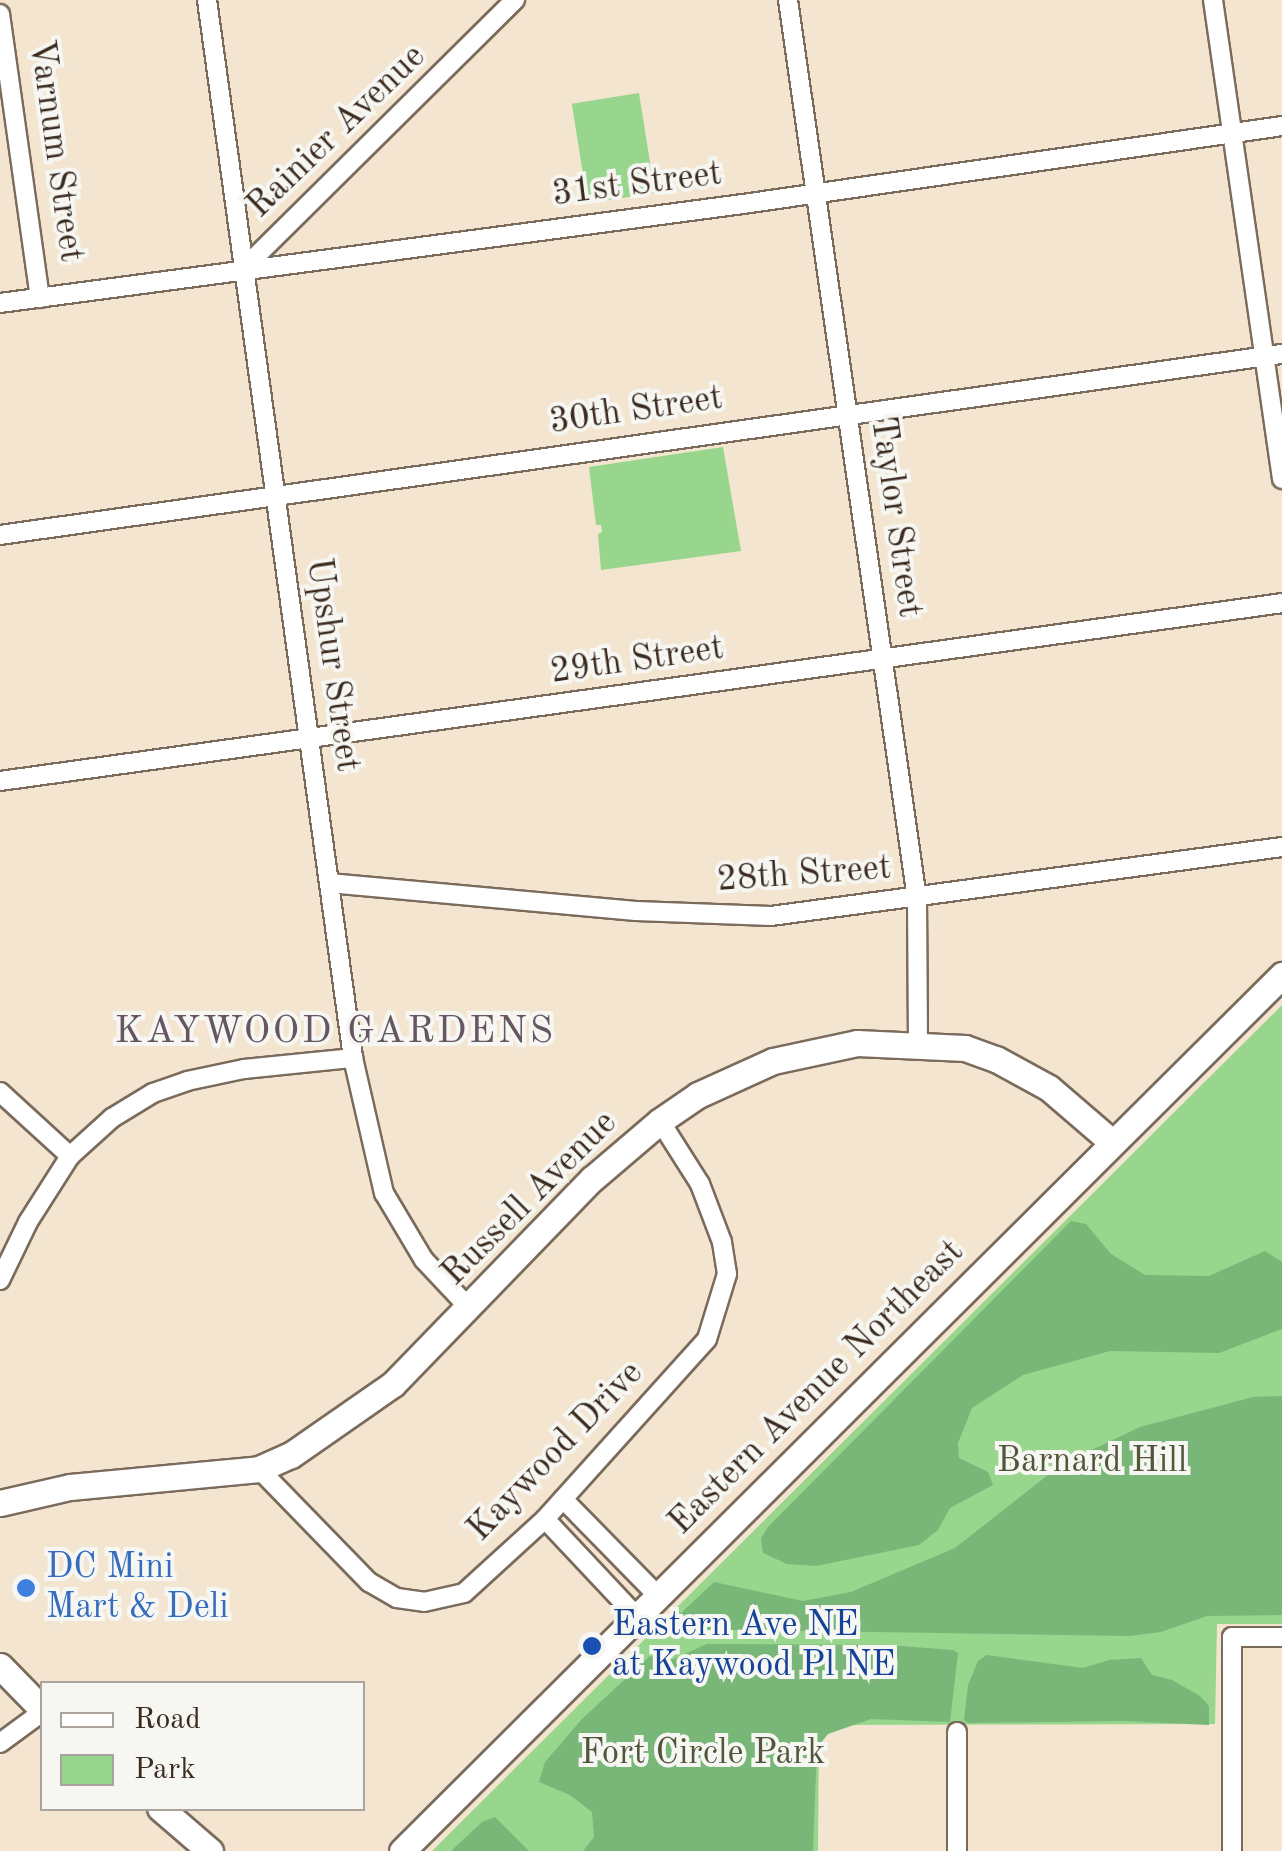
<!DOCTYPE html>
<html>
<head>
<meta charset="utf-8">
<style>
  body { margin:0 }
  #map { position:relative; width:1282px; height:1851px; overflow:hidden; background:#f3e5cf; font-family:"Old Standard TT",serif }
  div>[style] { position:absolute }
  .green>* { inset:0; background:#97d68c; transform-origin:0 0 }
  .forest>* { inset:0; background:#79b778 }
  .roads { filter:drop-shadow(2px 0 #7b6b5c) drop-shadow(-2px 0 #7b6b5c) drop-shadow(0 2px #7b6b5c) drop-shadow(0 -2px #7b6b5c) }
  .street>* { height:18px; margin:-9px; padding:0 9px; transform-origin:9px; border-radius:9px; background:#fff }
  .secondary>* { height:25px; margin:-12.5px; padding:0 12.5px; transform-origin:12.5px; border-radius:12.5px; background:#fff }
  .dots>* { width:28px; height:28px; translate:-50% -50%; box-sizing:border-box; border:5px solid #f6f6f2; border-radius:50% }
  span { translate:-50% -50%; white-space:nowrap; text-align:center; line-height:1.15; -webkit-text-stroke:8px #f6f6f2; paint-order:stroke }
  .street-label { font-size:35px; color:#3b2a1e }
  .park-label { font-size:35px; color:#52553a }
  .shop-label { font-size:35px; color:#366cbe }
  .left { translate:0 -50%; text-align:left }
  .transit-label { font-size:35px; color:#164399 }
  .neighbourhood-label { font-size:38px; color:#665662; letter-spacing:2.5px }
  .legend { position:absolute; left:40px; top:1681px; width:325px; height:130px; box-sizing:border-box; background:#f6f6f2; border:2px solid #aba49d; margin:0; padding:12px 18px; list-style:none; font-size:30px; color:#3b2a1e }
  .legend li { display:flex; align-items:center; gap:20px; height:50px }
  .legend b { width:50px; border:2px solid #aba49d }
</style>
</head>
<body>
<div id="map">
  <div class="green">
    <i style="left:639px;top:93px;width:101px;height:68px;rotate:81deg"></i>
    <i style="clip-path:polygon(723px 447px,741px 551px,601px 570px,598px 534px,602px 532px,601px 525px,596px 525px,589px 467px)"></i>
    <i style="clip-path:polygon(1282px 1005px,1282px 1624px,1217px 1624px,1215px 1724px,819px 1725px,818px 1851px,432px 1851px)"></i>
  </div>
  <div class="forest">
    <i style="clip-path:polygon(1071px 1221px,1086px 1224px,1111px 1254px,1145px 1275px,1209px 1276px,1265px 1251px,1282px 1262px,1282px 1329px,1219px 1353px,1110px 1351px,1023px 1375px,972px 1408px,958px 1443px,959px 1458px,988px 1472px,993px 1485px,950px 1508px,938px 1530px,919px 1545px,816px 1566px,787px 1564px,763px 1553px,761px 1538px,768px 1527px)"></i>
    <i style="clip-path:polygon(1282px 1396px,1282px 1615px,1207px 1616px,1161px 1632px,1129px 1636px,674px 1629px,679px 1615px,714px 1582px,803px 1601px,851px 1592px,955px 1548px,1062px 1464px,1140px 1427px,1253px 1397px)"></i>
    <i style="clip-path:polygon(707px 1644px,888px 1645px,953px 1650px,958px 1653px,950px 1722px,871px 1719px,828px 1734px,820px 1744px,816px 1771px,813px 1851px,583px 1851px,594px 1837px,592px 1812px,570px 1795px,539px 1782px,545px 1762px,582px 1719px,650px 1656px,671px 1660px)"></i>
    <i style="clip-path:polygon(987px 1655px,1083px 1668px,1109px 1660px,1141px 1658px,1152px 1675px,1172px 1680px,1200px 1696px,1209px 1706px,1209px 1725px,1124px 1721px,968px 1723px,964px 1720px,968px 1685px,978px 1661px)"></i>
    <i style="clip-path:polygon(495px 1817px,529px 1851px,451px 1851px,482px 1822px)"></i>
  </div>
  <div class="roads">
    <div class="street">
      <i style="left:207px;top:0;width:1068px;rotate:82.14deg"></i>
      <i style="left:353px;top:1058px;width:139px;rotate:77.1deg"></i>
      <i style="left:384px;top:1193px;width:78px;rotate:59.2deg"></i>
      <i style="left:424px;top:1260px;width:67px;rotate:46.8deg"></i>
      <i style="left:788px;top:0;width:908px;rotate:81.83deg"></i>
      <i style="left:917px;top:899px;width:145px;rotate:89.6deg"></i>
      <i style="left:1213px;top:0;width:484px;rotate:81.8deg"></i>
      <i style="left:0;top:14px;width:287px;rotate:82deg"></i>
      <i style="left:245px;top:267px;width:380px;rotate:-44.7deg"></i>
      <i style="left:0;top:303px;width:750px;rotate:-7.59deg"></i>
      <i style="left:743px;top:204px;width:545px;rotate:-8.23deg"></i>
      <i style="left:0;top:535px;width:1295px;rotate:-8.04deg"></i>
      <i style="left:0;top:781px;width:1294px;rotate:-7.9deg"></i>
      <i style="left:329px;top:883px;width:308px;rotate:5.2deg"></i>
      <i style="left:636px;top:911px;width:135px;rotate:2.1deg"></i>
      <i style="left:771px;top:916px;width:516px;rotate:-7.69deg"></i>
      <i style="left:0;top:1092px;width:95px;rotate:42.4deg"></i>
      <i style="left:0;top:1280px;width:64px;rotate:-64.2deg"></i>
      <i style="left:28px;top:1222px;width:78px;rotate:-57.5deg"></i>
      <i style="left:70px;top:1156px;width:57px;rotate:-42.1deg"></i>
      <i style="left:112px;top:1118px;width:48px;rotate:-31.4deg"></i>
      <i style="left:153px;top:1093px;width:36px;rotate:-19deg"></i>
      <i style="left:187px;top:1081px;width:58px;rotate:-11.9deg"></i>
      <i style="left:244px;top:1069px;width:110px;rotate:-5.8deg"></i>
      <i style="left:259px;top:1469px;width:158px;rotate:45.8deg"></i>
      <i style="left:369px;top:1582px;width:32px;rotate:30deg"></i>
      <i style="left:397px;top:1598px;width:27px;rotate:8deg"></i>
      <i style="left:424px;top:1602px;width:41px;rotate:-12.7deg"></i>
      <i style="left:464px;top:1593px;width:110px;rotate:-42.4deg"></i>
      <i style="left:545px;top:1519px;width:242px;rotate:-48deg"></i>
      <i style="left:707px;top:1339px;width:68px;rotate:-72.9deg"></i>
      <i style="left:727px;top:1274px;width:32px;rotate:-99deg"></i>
      <i style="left:722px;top:1242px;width:62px;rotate:-110.8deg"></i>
      <i style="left:700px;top:1184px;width:75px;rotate:-122.4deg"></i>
      <i style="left:563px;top:1499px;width:136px;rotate:45.6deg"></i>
      <i style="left:545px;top:1519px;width:134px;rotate:46.8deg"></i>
      <i style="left:957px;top:1732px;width:119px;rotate:90deg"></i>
      <i style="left:0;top:1743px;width:52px;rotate:-36.4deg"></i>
      <i style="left:1232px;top:1851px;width:214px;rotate:-90deg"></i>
      <i style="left:1232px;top:1637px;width:50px"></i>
    </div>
    <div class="secondary">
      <i style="left:0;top:1503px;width:72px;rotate:-12.9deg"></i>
      <i style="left:70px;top:1487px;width:190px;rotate:-5.4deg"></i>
      <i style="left:259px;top:1469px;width:35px;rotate:-24deg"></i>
      <i style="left:291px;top:1455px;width:124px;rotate:-34.8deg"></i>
      <i style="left:393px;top:1384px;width:286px;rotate:-45.9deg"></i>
      <i style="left:592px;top:1179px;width:89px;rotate:-40.5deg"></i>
      <i style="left:660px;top:1121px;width:46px;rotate:-34.4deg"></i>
      <i style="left:698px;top:1095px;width:82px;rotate:-24.4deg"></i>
      <i style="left:773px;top:1061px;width:86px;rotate:-12.1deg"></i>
      <i style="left:857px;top:1043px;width:108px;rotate:2.7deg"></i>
      <i style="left:965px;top:1048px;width:33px;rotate:20deg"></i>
      <i style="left:996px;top:1059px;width:60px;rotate:28.7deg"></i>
      <i style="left:1049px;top:1088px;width:84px;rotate:40.7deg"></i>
      <i style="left:0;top:1666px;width:60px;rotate:45.7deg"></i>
      <i style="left:160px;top:1808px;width:66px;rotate:40.7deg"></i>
      <i style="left:402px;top:1851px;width:1242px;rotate:-44.87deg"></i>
    </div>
  </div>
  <div class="dots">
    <i style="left:26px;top:1588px;background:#3f7fe0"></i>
    <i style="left:592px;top:1646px;background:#1a4fb4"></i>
  </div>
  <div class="street-label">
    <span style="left:337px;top:132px;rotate:-44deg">Rainier Avenue</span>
    <span style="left:55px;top:151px;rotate:82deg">Varnum Street</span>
    <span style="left:637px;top:185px;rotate:-7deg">31st Street</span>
    <span style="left:636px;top:411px;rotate:-8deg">30th Street</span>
    <span style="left:895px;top:517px;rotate:82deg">Taylor Street</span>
    <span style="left:637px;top:661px;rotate:-8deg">29th Street</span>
    <span style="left:332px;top:665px;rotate:82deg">Upshur Street</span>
    <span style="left:804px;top:875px;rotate:-4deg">28th Street</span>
    <span style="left:530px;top:1199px;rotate:-45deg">Russell Avenue</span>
    <span style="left:817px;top:1388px;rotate:-45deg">Eastern Avenue Northeast</span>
    <span style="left:556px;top:1452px;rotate:-46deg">Kaywood Drive</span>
  </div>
  <div class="park-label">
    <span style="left:1092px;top:1462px">Barnard Hill</span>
    <span style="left:703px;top:1754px">Fort Circle Park</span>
  </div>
  <div class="shop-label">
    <span class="left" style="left:46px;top:1588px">DC Mini<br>Mart &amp; Deli</span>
  </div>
  <div class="transit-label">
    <span class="left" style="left:612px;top:1646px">Eastern Ave NE<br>at Kaywood Pl NE</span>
  </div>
  <div class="neighbourhood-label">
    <span style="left:335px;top:1033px">KAYWOOD GARDENS</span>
  </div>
  <ul class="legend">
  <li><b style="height:12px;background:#fff"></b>Road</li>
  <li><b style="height:28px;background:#97d68c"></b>Park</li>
  </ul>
</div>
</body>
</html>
